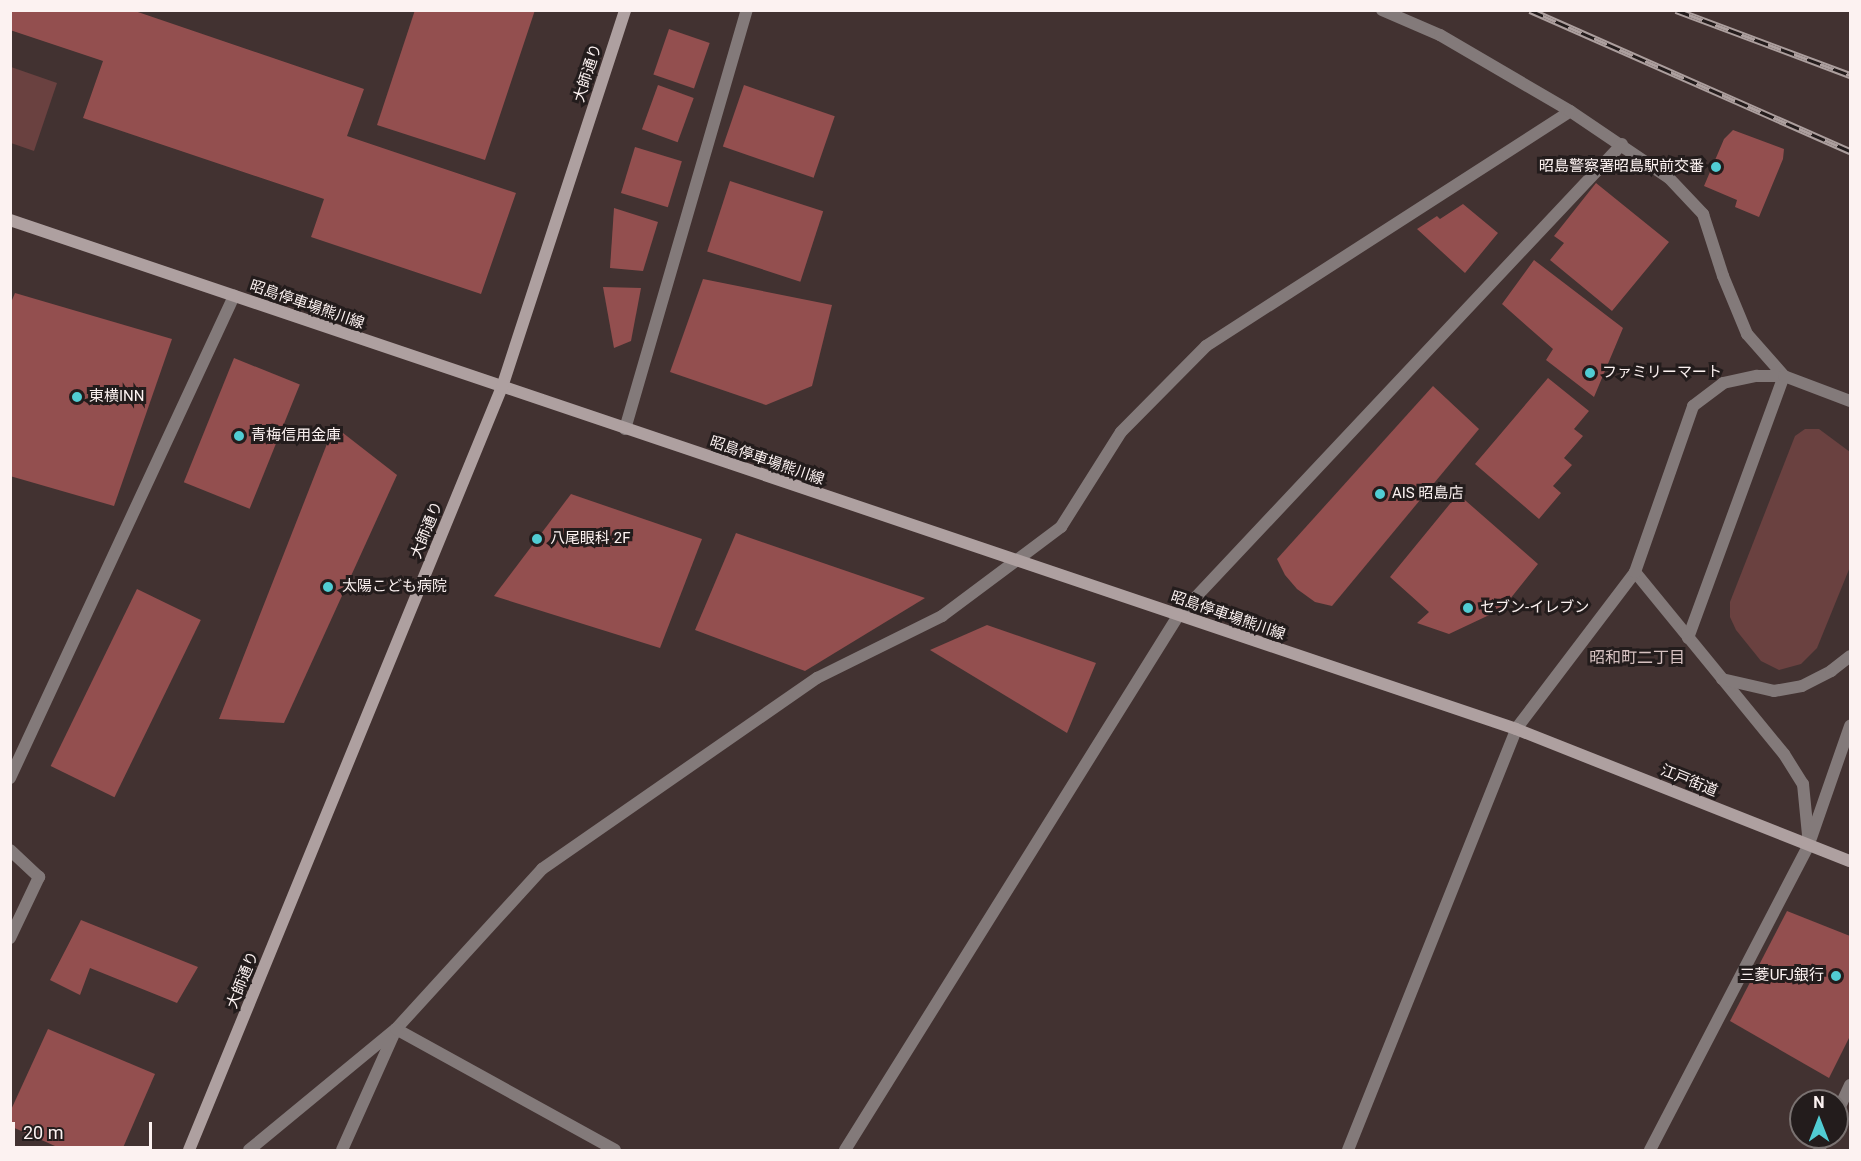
<!DOCTYPE html>
<html>
<head>
<meta charset="utf-8">
<style>
  body { margin:0 }
  #map { position:relative; width:1861px; height:1161px; overflow:hidden; background:#423231; font-family:Roboto,"Noto Sans JP",sans-serif }
  div>[style] { position:absolute }
  .green>* { inset:0; background:#6a4140 }
  .building>* { inset:0; background:#934f4f; transform-origin:0 0 }
  .lane>* { height:12px; margin:-6px; padding:0 6px; transform-origin:6px; border-radius:6px; background:#837a7a }
  .street>* { height:12px; margin:-6px; padding:0 6px; transform-origin:6px; border-radius:6px; background:#837a7a }
  .secondary>* { height:12px; margin:-6px; padding:0 6px; transform-origin:6px; border-radius:6px; background:#aea0a0 }
  .rail>* { height:7px; margin-top:-3.5px; transform-origin:0; background:repeating-linear-gradient(90deg,#231c1c 0 14px,#ac9f9e 0 28px); box-sizing:border-box; border-block:2px solid #ac9f9e }
  .dots>* { width:16px; height:16px; translate:-50% -50%; box-sizing:border-box; border:3px solid #231c1c; border-radius:50% }
  span { translate:-50% -50%; white-space:nowrap; text-align:center; line-height:1.15; -webkit-text-stroke:6px #231c1c; paint-order:stroke }
  .street-label { font-size:15px; color:#fcf2f1 }
  .poi-label { font-size:15px; color:#fcf2f1 }
  .right { translate:-100% -50%; text-align:right }
  .left { translate:0 -50%; text-align:left }
  .neighbourhood-label { font-size:16px; color:#d5c1c0 }
  .frame { position:absolute; inset:0; border:12px solid #fcf2f1; pointer-events:none }
  .north { position:absolute; left:1789px; top:1089px; width:60px; height:60px; box-sizing:border-box; background:#231c1c; border:2px solid #7a7271; border-radius:50%; rotate:0deg; font-size:16px; font-weight:700; line-height:24px; text-align:center; color:#fcf2f1 }
  .north::after { content:''; display:block; margin:auto; width:21px; height:27px; background:#51ccd3; clip-path:polygon(50% 0,100% 100%,50% 72%,0 100%) }
  .scale { position:absolute; left:12px; top:1122px; width:140px; height:27px; box-sizing:border-box; border:3px solid #fcf2f1; border-top:0; padding-left:8px; font-size:18px; line-height:21px; white-space:nowrap; color:#fcf2f1; -webkit-text-stroke:4px #231c1c; paint-order:stroke }
</style>
</head>
<body>
<div id="map">
  <div class="green">
    <i style="clip-path:polygon(11px 67px,57px 83px,34px 151px,11px 143px)"></i>
    <i style="clip-path:polygon(1805px 429px,1819px 429px,1850px 452px,1850px 567px,1817px 648px,1801px 664px,1779px 670px,1761px 661px,1736px 630px,1730px 617px,1730px 602px,1795px 436px)"></i>
  </div>
  <div class="building">
    <i style="clip-path:polygon(10px 10px,132px 10px,364px 89px,347px 136px,516px 193px,481px 294px,311px 237px,324px 199px,83px 118px,103px 61px,10px 30px)"></i>
    <i style="clip-path:polygon(415px 10px,535px 10px,485px 160px,377px 125px)"></i>
    <i style="left:669px;top:29px;width:43px;height:48px;rotate:19deg"></i>
    <i style="left:658px;top:85px;width:38px;height:47px;rotate:20deg"></i>
    <i style="left:744px;top:85px;width:96px;height:65px;rotate:19deg"></i>
    <i style="clip-path:polygon(1733px 130px,1784px 149px,1783px 159px,1759px 217px,1735px 207px,1737px 200px,1704px 186px,1724px 139px)"></i>
    <i style="left:635px;top:147px;width:49px;height:48px;rotate:17deg"></i>
    <i style="left:730px;top:181px;width:98px;height:74px;rotate:18deg"></i>
    <i style="clip-path:polygon(1596px 183px,1669px 242px,1612px 311px,1550px 260px,1564px 243px,1554px 236px)"></i>
    <i style="clip-path:polygon(1463px 204px,1498px 233px,1465px 273px,1417px 229px,1437px 216px,1440px 219px)"></i>
    <i style="clip-path:polygon(614px 208px,658px 222px,643px 271px,610px 268px)"></i>
    <i style="clip-path:polygon(1534px 260px,1623px 328px,1594px 397px,1546px 360px,1553px 349px,1502px 304px)"></i>
    <i style="clip-path:polygon(703px 279px,832px 305px,812px 386px,766px 405px,670px 372px)"></i>
    <i style="clip-path:polygon(603px 287px,641px 288px,631px 341px,614px 348px)"></i>
    <i style="clip-path:polygon(15px 293px,172px 339px,114px 506px,10px 476px,10px 305px)"></i>
    <i style="left:234px;top:358px;width:71px;height:134px;rotate:22deg"></i>
    <i style="clip-path:polygon(1548px 378px,1589px 411px,1574px 429px,1583px 436px,1564px 458px,1572px 465px,1553px 486px,1561px 493px,1539px 519px,1475px 464px)"></i>
    <i style="clip-path:polygon(1433px 386px,1479px 429px,1332px 606px,1315px 602px,1297px 589px,1285px 575px,1277px 559px)"></i>
    <i style="clip-path:polygon(334px 426px,397px 475px,284px 723px,219px 719px)"></i>
    <i style="clip-path:polygon(571px 494px,702px 539px,660px 648px,494px 596px)"></i>
    <i style="clip-path:polygon(1458px 494px,1538px 564px,1502px 609px,1449px 634px,1417px 623px,1429px 612px,1390px 577px)"></i>
    <i style="clip-path:polygon(736px 533px,925px 598px,805px 671px,695px 630px)"></i>
    <i style="left:137px;top:589px;width:71px;height:197px;rotate:26deg"></i>
    <i style="clip-path:polygon(987px 625px,1096px 663px,1067px 733px,930px 650px)"></i>
    <i style="clip-path:polygon(1787px 911px,1850px 936px,1850px 1036px,1829px 1078px,1730px 1021px)"></i>
    <i style="clip-path:polygon(81px 920px,198px 967px,177px 1003px,90px 968px,80px 995px,50px 980px)"></i>
    <i style="clip-path:polygon(48px 1029px,155px 1074px,122px 1150px,64px 1150px,10px 1126px,10px 1112px)"></i>
  </div>
  <div class="lane">
    <i style="left:625px;top:429px;width:436px;rotate:-73.8deg"></i>
    <i style="left:1688px;top:638px;width:279px;rotate:-69.9deg"></i>
    <i style="left:10px;top:938px;width:68px;rotate:-64.6deg"></i>
    <i style="left:1837px;top:1113px;width:31px;rotate:-65deg"></i>
    <i style="left:249px;top:1150px;width:190px;rotate:-39.5deg"></i>
    <i style="left:396px;top:1029px;width:217px;rotate:-47.6deg"></i>
    <i style="left:542px;top:869px;width:335px;rotate:-34.8deg"></i>
    <i style="left:817px;top:678px;width:140px;rotate:-26.4deg"></i>
    <i style="left:942px;top:616px;width:149px;rotate:-36.8deg"></i>
    <i style="left:1061px;top:527px;width:112px;rotate:-57.7deg"></i>
    <i style="left:1121px;top:432px;width:121px;rotate:-45.3deg"></i>
    <i style="left:1206px;top:346px;width:433px;rotate:-32.8deg"></i>
    <i style="left:342px;top:1150px;width:133px;rotate:-65.9deg"></i>
    <i style="left:396px;top:1029px;width:250px;rotate:28.9deg"></i>
    <i style="left:1348px;top:1150px;width:453px;rotate:-68.2deg"></i>
    <i style="left:1650px;top:1150px;width:344px;rotate:-62.5deg"></i>
    <i style="left:1819px;top:1150px;width:14px;rotate:-65deg"></i>
  </div>
  <div class="street">
    <i style="left:1382px;top:10px;width:63px;rotate:23.3deg"></i>
    <i style="left:1440px;top:35px;width:151px;rotate:30.3deg"></i>
    <i style="left:1570px;top:111px;width:120px;rotate:34.1deg"></i>
    <i style="left:1669px;top:178px;width:50px;rotate:46.6deg"></i>
    <i style="left:1703px;top:214px;width:65px;rotate:72.1deg"></i>
    <i style="left:1723px;top:276px;width:63px;rotate:67.5deg"></i>
    <i style="left:1747px;top:334px;width:56px;rotate:48.6deg"></i>
    <i style="left:1635px;top:572px;width:235px;rotate:50.7deg"></i>
    <i style="left:1784px;top:754px;width:36px;rotate:58deg"></i>
    <i style="left:1803px;top:784px;width:61px;rotate:84.4deg"></i>
    <i style="left:1722px;top:679px;width:53px;rotate:13deg"></i>
    <i style="left:1774px;top:691px;width:28px;rotate:-10deg"></i>
    <i style="left:1802px;top:686px;width:33px;rotate:-27deg"></i>
    <i style="left:1831px;top:671px;width:24px;rotate:-38deg"></i>
    <i style="left:1516px;top:729px;width:197px;rotate:-52.8deg"></i>
    <i style="left:1635px;top:572px;width:176px;rotate:-70.7deg"></i>
    <i style="left:1693px;top:406px;width:38px;rotate:-37deg"></i>
    <i style="left:1723px;top:383px;width:35px;rotate:-12deg"></i>
    <i style="left:1757px;top:376px;width:27px"></i>
    <i style="left:1784px;top:376px;width:71px;rotate:20.7deg"></i>
    <i style="left:10px;top:778px;width:532px;rotate:-65.07deg"></i>
    <i style="left:1811px;top:838px;width:119px;rotate:-70.8deg"></i>
    <i style="left:10px;top:850px;width:40px;rotate:43deg"></i>
    <i style="left:845px;top:1150px;width:629px;rotate:-58.05deg"></i>
    <i style="left:1178px;top:616px;width:648px;rotate:-46.75deg"></i>
  </div>
  <div class="secondary">
    <i style="left:10px;top:220px;width:1590px;rotate:18.67deg"></i>
    <i style="left:1516px;top:729px;width:359px;rotate:21.6deg"></i>
    <i style="left:189px;top:1150px;width:825px;rotate:-67.7deg"></i>
    <i style="left:502px;top:387px;width:397px;rotate:-71.9deg"></i>
  </div>
  <div class="rail">
    <i style="left:1530px;top:10px;width:350px;rotate:23.8deg"></i>
    <i style="left:1676px;top:10px;width:186px;rotate:20.5deg"></i>
  </div>
  <div class="dots">
    <i style="left:1716px;top:167px;background:#51ccd3"></i>
    <i style="left:1590px;top:373px;background:#51ccd3"></i>
    <i style="left:77px;top:397px;background:#51ccd3"></i>
    <i style="left:239px;top:436px;background:#51ccd3"></i>
    <i style="left:1380px;top:494px;background:#51ccd3"></i>
    <i style="left:537px;top:539px;background:#51ccd3"></i>
    <i style="left:328px;top:587px;background:#51ccd3"></i>
    <i style="left:1468px;top:608px;background:#51ccd3"></i>
    <i style="left:1836px;top:976px;background:#51ccd3"></i>
  </div>
  <div class="street-label">
    <span style="left:588px;top:73px;rotate:-72deg">大師通り</span>
    <span style="left:307px;top:305px;rotate:19deg">昭島停車場熊川線</span>
    <span style="left:767px;top:461px;rotate:19deg">昭島停車場熊川線</span>
    <span style="left:427px;top:530px;rotate:-68deg">大師通り</span>
    <span style="left:1228px;top:616px;rotate:19deg">昭島停車場熊川線</span>
    <span style="left:1689px;top:781px;rotate:22deg">江戸街道</span>
    <span style="left:243px;top:980px;rotate:-68deg">大師通り</span>
  </div>
  <div class="poi-label">
    <span class="right" style="left:1704px;top:167px">昭島警察署昭島駅前交番</span>
    <span class="left" style="left:1602px;top:373px">ファミリーマート</span>
    <span class="left" style="left:89px;top:397px">東横INN</span>
    <span class="left" style="left:251px;top:436px">青梅信用金庫</span>
    <span class="left" style="left:1392px;top:494px">AIS 昭島店</span>
    <span class="left" style="left:550px;top:539px">八尾眼科 2F</span>
    <span class="left" style="left:342px;top:587px">太陽こども病院</span>
    <span class="left" style="left:1480px;top:608px">セブン-イレブン</span>
    <span class="right" style="left:1824px;top:976px">三菱UFJ銀行</span>
  </div>
  <div class="neighbourhood-label">
    <span style="left:1637px;top:658px">昭和町二丁目</span>
  </div>
  <div class="frame"></div>
  <div class="north">N</div>
  <div class="scale">20 m</div>
</div>
</body>
</html>
